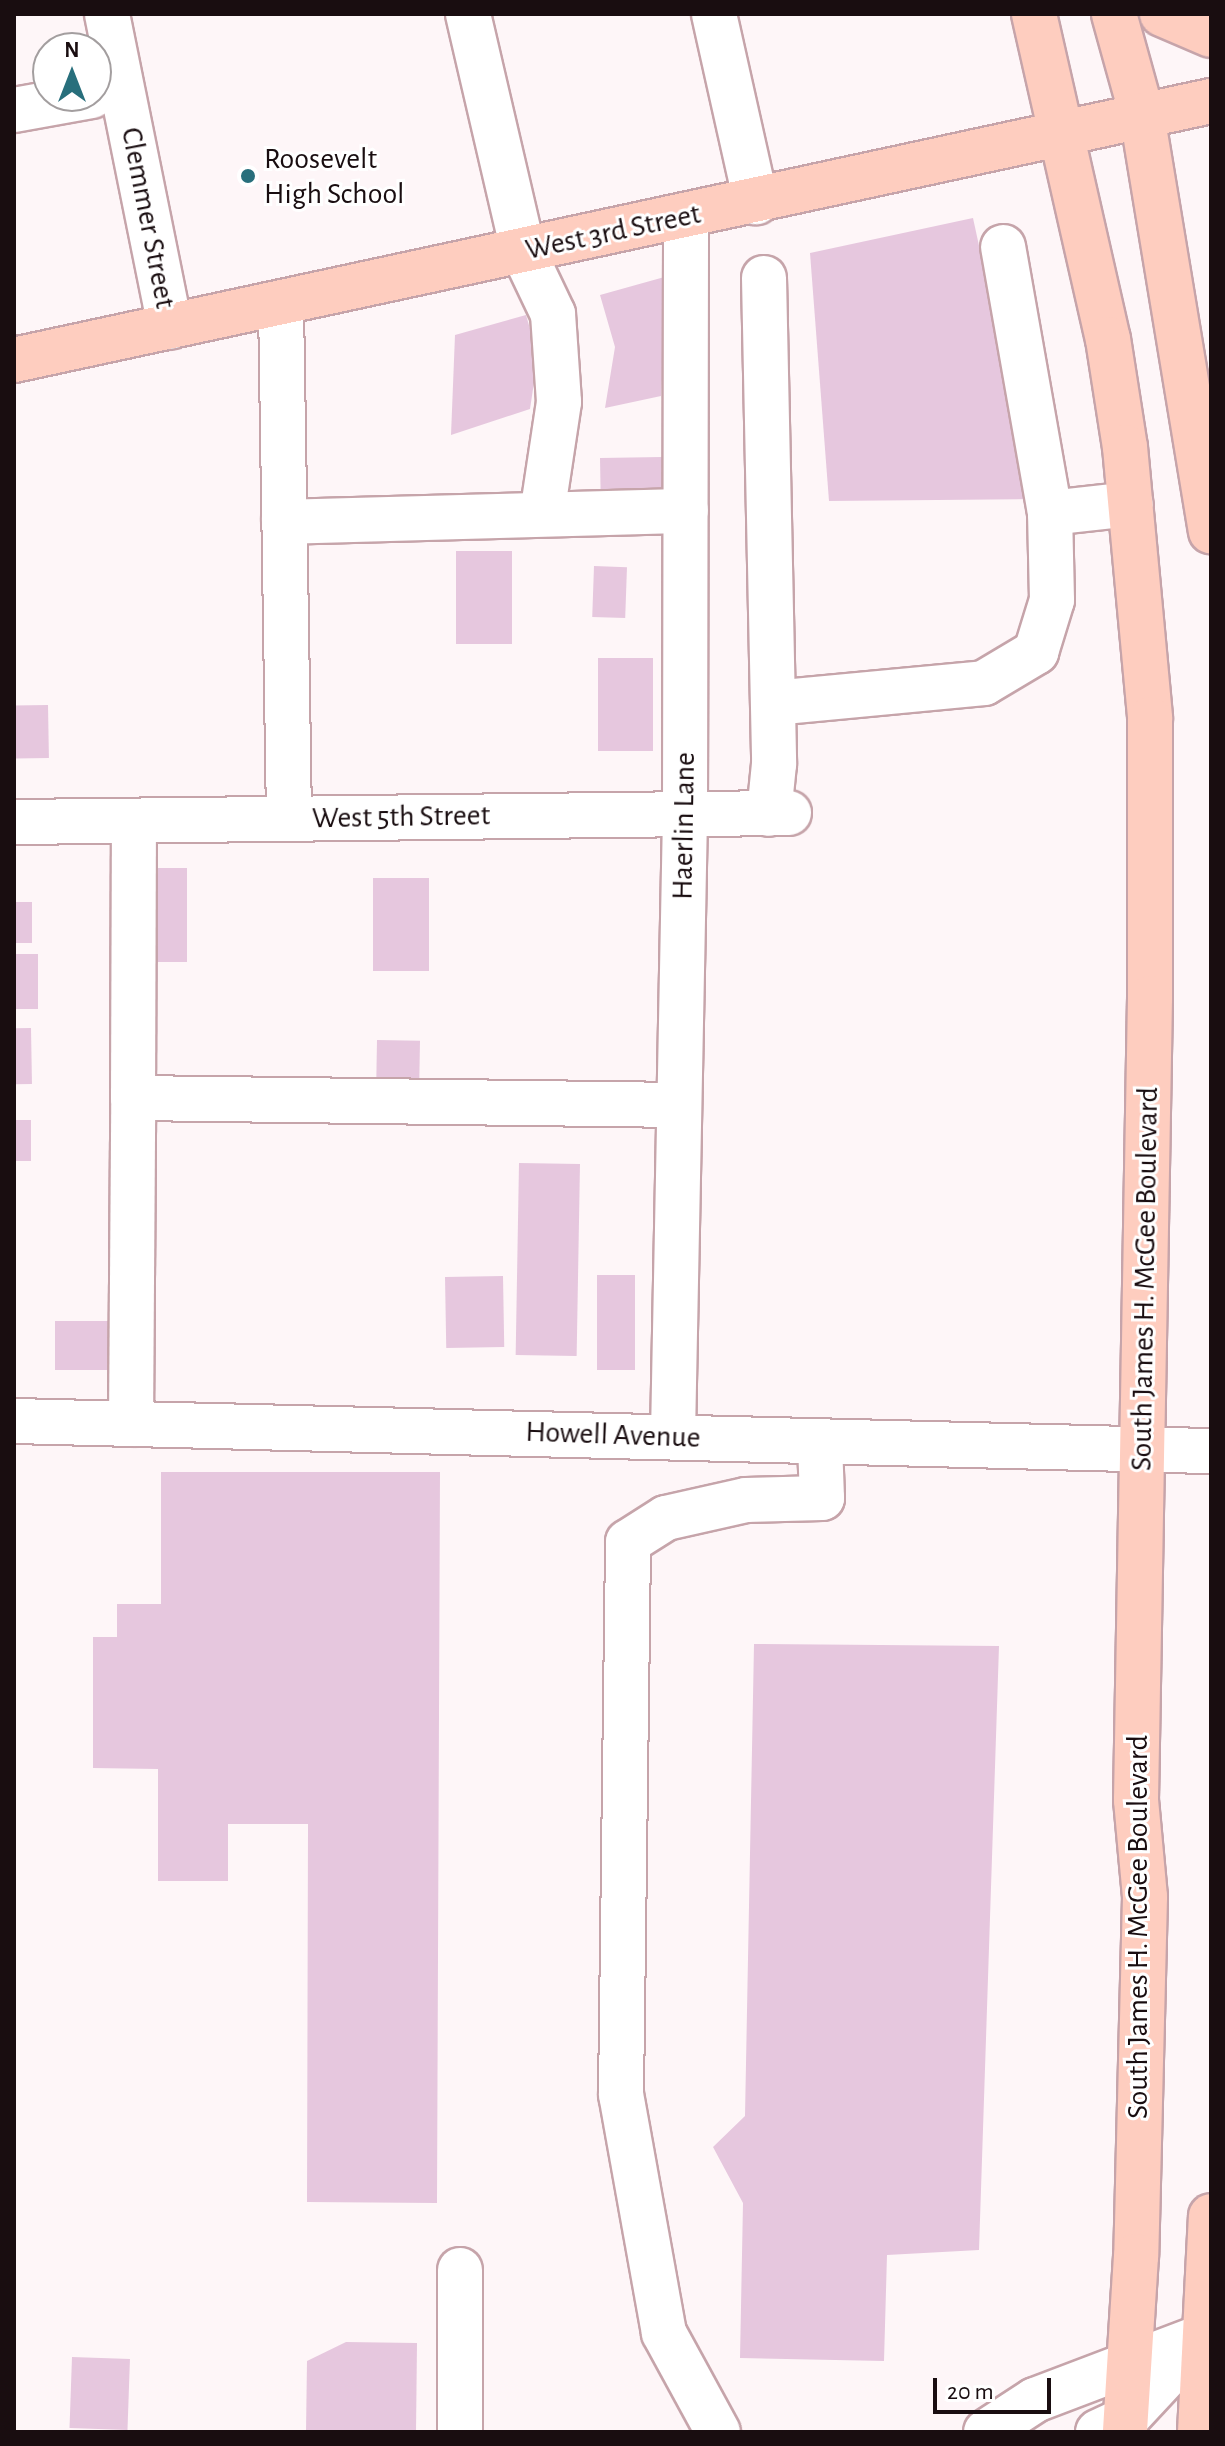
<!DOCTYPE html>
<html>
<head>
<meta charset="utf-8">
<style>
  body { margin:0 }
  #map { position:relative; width:1225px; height:2446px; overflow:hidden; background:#fef6f8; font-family:"Alegreya Sans",sans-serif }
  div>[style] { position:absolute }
  .building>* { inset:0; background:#e6c7de; transform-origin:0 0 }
  .roads { filter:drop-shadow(2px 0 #c6a4aa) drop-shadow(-2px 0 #c6a4aa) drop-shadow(0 2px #c6a4aa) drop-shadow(0 -2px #c6a4aa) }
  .minor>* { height:44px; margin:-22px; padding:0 22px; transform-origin:22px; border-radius:22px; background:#fff }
  .major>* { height:44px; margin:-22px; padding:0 22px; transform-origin:22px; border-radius:22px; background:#fecdbf }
  .dots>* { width:22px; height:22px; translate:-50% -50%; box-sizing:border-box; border:4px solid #fff; border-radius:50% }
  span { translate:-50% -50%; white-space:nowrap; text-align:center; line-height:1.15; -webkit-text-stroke:6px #fff; paint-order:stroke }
  .poi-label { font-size:30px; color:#190d10 }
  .left { translate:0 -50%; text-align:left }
  .street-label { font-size:30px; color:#190d10 }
  .frame { position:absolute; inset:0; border:16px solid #190d10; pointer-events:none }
  .north { position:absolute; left:32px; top:32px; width:80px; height:80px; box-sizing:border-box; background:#fff; border:2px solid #a39e9f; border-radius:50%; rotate:0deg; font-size:22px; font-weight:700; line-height:32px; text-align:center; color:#190d10 }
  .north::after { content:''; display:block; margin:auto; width:28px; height:36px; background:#286f7c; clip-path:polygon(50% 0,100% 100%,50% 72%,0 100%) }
  .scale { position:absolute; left:933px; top:2378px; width:118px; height:36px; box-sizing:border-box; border:4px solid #190d10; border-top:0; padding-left:10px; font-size:24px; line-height:28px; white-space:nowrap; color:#190d10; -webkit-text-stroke:6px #fff; paint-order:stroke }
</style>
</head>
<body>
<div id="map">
  <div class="building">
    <i style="clip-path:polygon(973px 218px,1034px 499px,829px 501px,810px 253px)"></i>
    <i style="clip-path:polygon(668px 276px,661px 396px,605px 408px,615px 347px,600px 295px)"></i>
    <i style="clip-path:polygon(526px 315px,538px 356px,530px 409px,451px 435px,455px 335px)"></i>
    <i style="left:662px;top:457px;width:40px;height:62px;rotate:89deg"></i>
    <i style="left:456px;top:551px;width:56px;height:93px"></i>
    <i style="left:594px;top:566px;width:33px;height:51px;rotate:2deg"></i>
    <i style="left:598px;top:658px;width:55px;height:93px"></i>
    <i style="left:48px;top:705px;width:53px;height:34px;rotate:89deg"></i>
    <i style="left:146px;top:868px;width:41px;height:94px"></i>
    <i style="left:373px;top:878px;width:56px;height:93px"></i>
    <i style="left:14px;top:902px;width:18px;height:41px"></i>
    <i style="left:14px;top:954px;width:24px;height:55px"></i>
    <i style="left:31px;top:1028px;width:56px;height:17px;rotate:89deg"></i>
    <i style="left:377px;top:1040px;width:43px;height:38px;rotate:1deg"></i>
    <i style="left:14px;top:1120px;width:17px;height:41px"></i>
    <i style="left:519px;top:1163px;width:61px;height:192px;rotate:1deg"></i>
    <i style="left:597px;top:1275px;width:38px;height:95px"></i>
    <i style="left:503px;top:1276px;width:71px;height:58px;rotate:89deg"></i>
    <i style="left:55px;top:1321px;width:68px;height:49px"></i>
    <i style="clip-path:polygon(161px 1472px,440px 1472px,437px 2203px,307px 2202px,308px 1824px,228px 1824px,228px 1881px,158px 1881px,158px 1769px,93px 1768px,93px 1637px,117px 1637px,117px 1604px,161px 1604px)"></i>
    <i style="clip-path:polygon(754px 1644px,999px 1646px,979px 2250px,887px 2255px,884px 2361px,740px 2358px,743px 2203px,713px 2147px,745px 2116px)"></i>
    <i style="clip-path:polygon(346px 2342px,417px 2343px,416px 2432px,306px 2432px,307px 2361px)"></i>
    <i style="left:72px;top:2357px;width:58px;height:71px;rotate:2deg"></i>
  </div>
  <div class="roads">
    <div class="minor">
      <i style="left:107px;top:14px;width:319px;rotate:78.6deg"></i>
      <i style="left:468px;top:14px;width:243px;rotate:76.9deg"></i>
      <i style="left:523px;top:251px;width:70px;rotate:64.5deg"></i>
      <i style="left:553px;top:314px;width:88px;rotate:86.1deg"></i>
      <i style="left:559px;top:402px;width:113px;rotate:98.6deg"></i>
      <i style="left:714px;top:14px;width:193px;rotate:77.4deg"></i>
      <i style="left:14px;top:110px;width:79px;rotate:-10.2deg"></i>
      <i style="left:764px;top:278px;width:486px;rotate:88.8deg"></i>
      <i style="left:774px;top:764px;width:50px;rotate:95.7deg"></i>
      <i style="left:281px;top:304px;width:515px;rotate:89.11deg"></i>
      <i style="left:1050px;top:513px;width:81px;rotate:-6.3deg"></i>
      <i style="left:284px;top:522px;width:402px;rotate:-1.6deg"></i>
      <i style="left:773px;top:703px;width:212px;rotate:-5.4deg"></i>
      <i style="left:984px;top:683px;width:61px;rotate:-30.8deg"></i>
      <i style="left:1036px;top:652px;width:54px;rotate:-72.9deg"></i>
      <i style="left:1052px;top:600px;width:87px;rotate:-91.3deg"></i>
      <i style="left:1050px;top:513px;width:270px;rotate:-100deg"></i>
      <i style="left:14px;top:822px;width:775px;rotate:-0.67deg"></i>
      <i style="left:133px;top:1098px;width:277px;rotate:-89.8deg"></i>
      <i style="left:14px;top:1421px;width:1197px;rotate:1.44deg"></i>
      <i style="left:131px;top:1424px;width:326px;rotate:-89.6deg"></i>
      <i style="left:133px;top:1098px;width:546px;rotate:0.73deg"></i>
      <i style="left:673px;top:1435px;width:621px;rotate:-88.89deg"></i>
      <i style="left:685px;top:814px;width:598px;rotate:-89.9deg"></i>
      <i style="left:460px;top:2270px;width:162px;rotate:90deg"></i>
      <i style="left:718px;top:2432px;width:113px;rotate:-118.6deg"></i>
      <i style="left:664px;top:2333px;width:242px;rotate:-100.2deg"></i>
      <i style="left:621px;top:2095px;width:553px;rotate:-89.27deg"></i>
      <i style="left:628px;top:1542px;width:45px;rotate:-32.3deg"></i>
      <i style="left:666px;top:1518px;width:82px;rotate:-12.7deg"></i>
      <i style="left:746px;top:1500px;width:76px;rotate:-1.5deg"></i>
      <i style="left:822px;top:1498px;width:55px;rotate:-92.1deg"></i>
      <i style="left:986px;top:2432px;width:59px;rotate:-33.1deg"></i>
      <i style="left:1035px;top:2400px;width:188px;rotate:-20.8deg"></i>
      <i style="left:1098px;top:2432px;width:31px;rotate:-25deg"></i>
      <i style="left:1126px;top:2419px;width:98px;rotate:-47.1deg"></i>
    </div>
    <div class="major">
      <i style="left:1034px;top:14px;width:333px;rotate:77.2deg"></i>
      <i style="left:1108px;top:339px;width:109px;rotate:81.1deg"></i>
      <i style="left:1125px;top:447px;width:273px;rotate:84.7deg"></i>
      <i style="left:1150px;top:719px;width:279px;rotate:90deg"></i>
      <i style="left:1150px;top:998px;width:802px;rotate:91deg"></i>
      <i style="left:1136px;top:1800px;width:97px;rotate:84.7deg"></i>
      <i style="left:1145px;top:1897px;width:359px;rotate:91.4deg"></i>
      <i style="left:1136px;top:2256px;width:176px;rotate:93.6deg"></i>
      <i style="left:1114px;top:14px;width:105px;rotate:74.5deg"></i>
      <i style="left:1142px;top:115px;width:422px;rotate:80.6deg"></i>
      <i style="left:1162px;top:14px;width:53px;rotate:23.2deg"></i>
      <i style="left:14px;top:360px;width:1225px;rotate:-12.21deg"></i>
      <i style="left:1200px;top:2432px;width:216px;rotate:-87.1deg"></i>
    </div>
  </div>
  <div class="dots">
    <i style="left:248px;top:176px;background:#286f7c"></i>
  </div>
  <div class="poi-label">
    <span class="left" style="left:264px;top:176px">Roosevelt<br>High School</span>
  </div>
  <div class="street-label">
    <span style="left:148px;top:218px;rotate:79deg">Clemmer Street</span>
    <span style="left:613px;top:232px;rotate:-12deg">West 3rd Street</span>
    <span style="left:401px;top:817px;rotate:-1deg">West 5th Street</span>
    <span style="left:684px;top:826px;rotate:-89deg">Haerlin Lane</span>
    <span style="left:1145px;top:1279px;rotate:-89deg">South James H. McGee Boulevard</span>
    <span style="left:613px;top:1435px;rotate:2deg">Howell Avenue</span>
    <span style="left:1138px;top:1927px;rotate:-90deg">South James H. McGee Boulevard</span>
  </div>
  <div class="frame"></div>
  <div class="north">N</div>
  <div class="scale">20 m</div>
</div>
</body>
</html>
